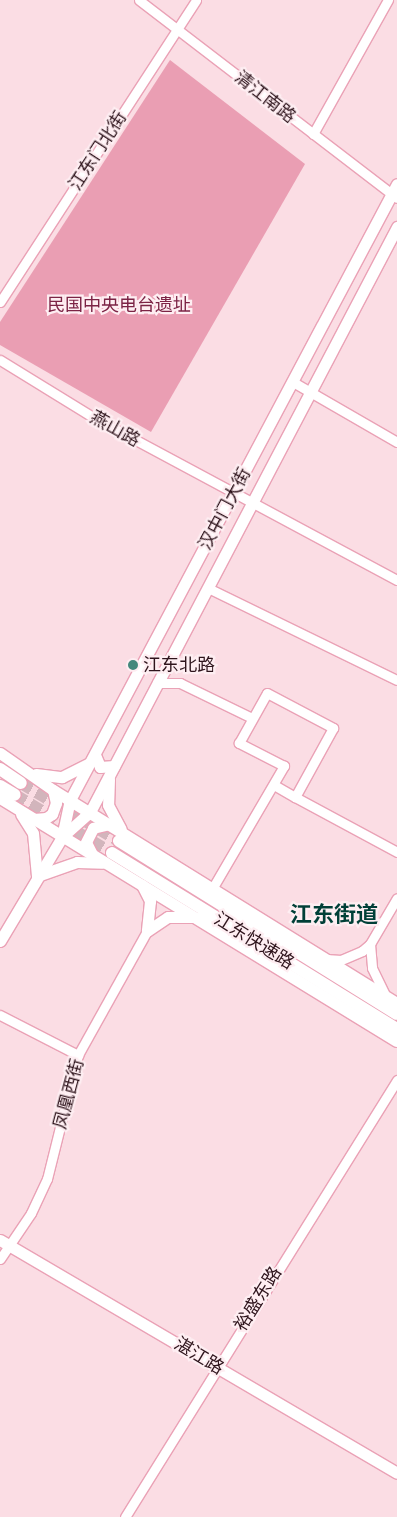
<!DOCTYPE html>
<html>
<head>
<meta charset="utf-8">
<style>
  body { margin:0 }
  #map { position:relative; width:397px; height:1517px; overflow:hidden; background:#fbdde4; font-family:Quicksand,"Noto Sans SC",sans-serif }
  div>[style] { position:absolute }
  .green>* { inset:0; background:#ea9eb3 }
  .highway-tunnel>* { height:12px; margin-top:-6px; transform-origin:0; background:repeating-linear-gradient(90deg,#d2b5bc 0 12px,transparent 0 18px) }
  .roads { filter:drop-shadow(1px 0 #eaa2b6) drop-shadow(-1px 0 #eaa2b6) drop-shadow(0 1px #eaa2b6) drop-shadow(0 -1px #eaa2b6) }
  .minor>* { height:9px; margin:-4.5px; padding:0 4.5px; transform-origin:4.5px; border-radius:4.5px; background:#fff }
  .major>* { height:11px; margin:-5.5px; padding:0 5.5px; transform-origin:5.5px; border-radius:5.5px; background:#fff }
  .highway>* { height:12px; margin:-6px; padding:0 6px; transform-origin:6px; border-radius:6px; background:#fff }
  .dots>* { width:14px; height:14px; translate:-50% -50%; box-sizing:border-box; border:2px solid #feeef2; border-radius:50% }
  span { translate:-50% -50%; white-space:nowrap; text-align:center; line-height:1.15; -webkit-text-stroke:4.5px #feeef2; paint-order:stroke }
  .street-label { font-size:18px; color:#2e141c }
  .park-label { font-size:18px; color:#7c2345 }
  .poi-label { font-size:18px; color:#2e141c }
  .left { translate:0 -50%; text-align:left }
  .district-label { font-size:22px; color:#003f37; font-weight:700 }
</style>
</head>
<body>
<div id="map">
  <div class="green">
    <i style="clip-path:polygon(170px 60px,305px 164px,151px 432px,0 345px,0 322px)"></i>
  </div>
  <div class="highway-tunnel">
    <i style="left:21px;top:783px;width:114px;rotate:30.6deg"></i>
    <i style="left:15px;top:795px;width:113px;rotate:30.9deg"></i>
  </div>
  <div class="roads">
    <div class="minor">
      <i style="left:139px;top:0;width:325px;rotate:37.5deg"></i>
      <i style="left:313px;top:134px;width:154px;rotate:-60.8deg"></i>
      <i style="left:0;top:302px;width:360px;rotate:-57deg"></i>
      <i style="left:0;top:360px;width:107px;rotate:31.6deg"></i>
      <i style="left:91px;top:416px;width:347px;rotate:28.2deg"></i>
      <i style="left:293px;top:382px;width:120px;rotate:30deg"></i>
      <i style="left:208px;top:588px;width:210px;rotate:26deg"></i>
      <i style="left:157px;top:683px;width:23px"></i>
      <i style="left:180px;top:683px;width:80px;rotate:25.9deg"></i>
      <i style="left:274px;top:785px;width:24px;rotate:30deg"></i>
      <i style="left:212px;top:889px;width:143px;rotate:-59.7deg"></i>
      <i style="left:284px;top:766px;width:51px;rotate:-152.9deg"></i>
      <i style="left:239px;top:743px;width:57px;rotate:-60.8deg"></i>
      <i style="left:267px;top:693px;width:75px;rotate:27.9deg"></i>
      <i style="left:333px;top:728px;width:79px;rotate:118.8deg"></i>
      <i style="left:295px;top:797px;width:116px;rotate:28.3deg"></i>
      <i style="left:370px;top:944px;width:24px;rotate:85deg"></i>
      <i style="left:372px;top:968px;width:28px;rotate:64deg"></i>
      <i style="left:326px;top:959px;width:15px;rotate:4deg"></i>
      <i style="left:341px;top:960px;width:23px;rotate:-23deg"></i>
      <i style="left:362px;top:951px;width:11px;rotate:-41deg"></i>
      <i style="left:370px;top:944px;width:53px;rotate:-59.6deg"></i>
      <i style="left:0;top:1015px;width:88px;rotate:27.1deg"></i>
      <i style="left:0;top:1259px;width:55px;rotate:-56deg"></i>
      <i style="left:31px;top:1213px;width:38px;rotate:-65deg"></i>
      <i style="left:47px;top:1179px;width:128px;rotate:-76deg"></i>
      <i style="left:78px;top:1055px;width:142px;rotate:-60.9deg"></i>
      <i style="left:125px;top:1517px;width:515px;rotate:-58.1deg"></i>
    </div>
    <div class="major">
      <i style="left:0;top:753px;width:65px;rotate:34.9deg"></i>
      <i style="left:53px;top:790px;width:405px;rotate:31.8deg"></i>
      <i style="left:95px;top:755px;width:13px;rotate:67deg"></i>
      <i style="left:100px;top:767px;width:14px;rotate:-4deg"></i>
      <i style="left:36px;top:774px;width:26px;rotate:7deg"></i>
      <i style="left:62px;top:777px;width:29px;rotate:-27deg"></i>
      <i style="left:109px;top:779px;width:26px;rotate:92deg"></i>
      <i style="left:108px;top:805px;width:27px;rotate:62deg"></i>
      <i style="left:0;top:798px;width:465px;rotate:31.5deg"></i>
      <i style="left:21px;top:814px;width:22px;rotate:58deg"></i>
      <i style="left:33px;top:833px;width:43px;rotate:84.7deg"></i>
      <i style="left:37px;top:876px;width:42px;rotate:-19.3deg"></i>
      <i style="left:77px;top:862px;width:25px;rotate:2deg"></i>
      <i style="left:34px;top:819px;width:12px;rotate:-5deg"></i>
      <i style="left:46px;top:818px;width:7px;rotate:-34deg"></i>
      <i style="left:52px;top:814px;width:12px;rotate:-70deg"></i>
      <i style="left:56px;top:803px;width:13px;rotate:-103deg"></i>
      <i style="left:62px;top:837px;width:38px;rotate:-78deg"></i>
      <i style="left:70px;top:800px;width:697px;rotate:-62.04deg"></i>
      <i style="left:92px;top:854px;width:13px;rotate:-117deg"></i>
      <i style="left:86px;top:842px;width:16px;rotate:-63deg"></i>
      <i style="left:93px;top:828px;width:16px;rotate:-14deg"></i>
      <i style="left:142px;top:885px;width:18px;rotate:63deg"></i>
      <i style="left:150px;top:901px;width:30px;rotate:96deg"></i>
      <i style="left:147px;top:931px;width:25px;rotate:-34deg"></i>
      <i style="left:168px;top:917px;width:25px"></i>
      <i style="left:0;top:941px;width:121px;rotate:-59.2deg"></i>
      <i style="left:62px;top:837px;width:38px;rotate:-42deg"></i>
      <i style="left:90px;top:812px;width:661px;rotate:-62.31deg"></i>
      <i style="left:0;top:1240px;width:460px;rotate:30.4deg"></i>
    </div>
    <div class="highway">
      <i style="left:0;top:769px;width:25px;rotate:34deg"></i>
      <i style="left:0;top:786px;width:17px;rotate:31deg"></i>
      <i style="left:119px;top:841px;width:327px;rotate:31.9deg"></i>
      <i style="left:112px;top:853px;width:335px;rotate:31.7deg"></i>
      <i style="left:199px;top:919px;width:25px;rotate:21deg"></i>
    </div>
  </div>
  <div class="dots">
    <i style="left:133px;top:665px;background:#44887c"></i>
  </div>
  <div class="street-label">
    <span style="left:265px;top:97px;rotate:38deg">清江南路</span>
    <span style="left:98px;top:151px;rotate:-57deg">江东门北街</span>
    <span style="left:115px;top:429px;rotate:29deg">燕山路</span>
    <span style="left:225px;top:509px;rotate:-62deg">汉中门大街</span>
    <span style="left:254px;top:941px;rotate:32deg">江东快速路</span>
    <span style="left:69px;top:1094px;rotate:-75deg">凤凰西街</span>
    <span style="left:258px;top:1299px;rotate:-58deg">裕盛东路</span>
    <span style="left:199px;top:1356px;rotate:31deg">湛江路</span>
  </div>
  <div class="park-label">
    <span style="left:119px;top:305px">民国中央电台遗址</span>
  </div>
  <div class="poi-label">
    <span class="left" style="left:143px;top:665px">江东北路</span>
  </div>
  <div class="district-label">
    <span style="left:334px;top:915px">江东街道</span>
  </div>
</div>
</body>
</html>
